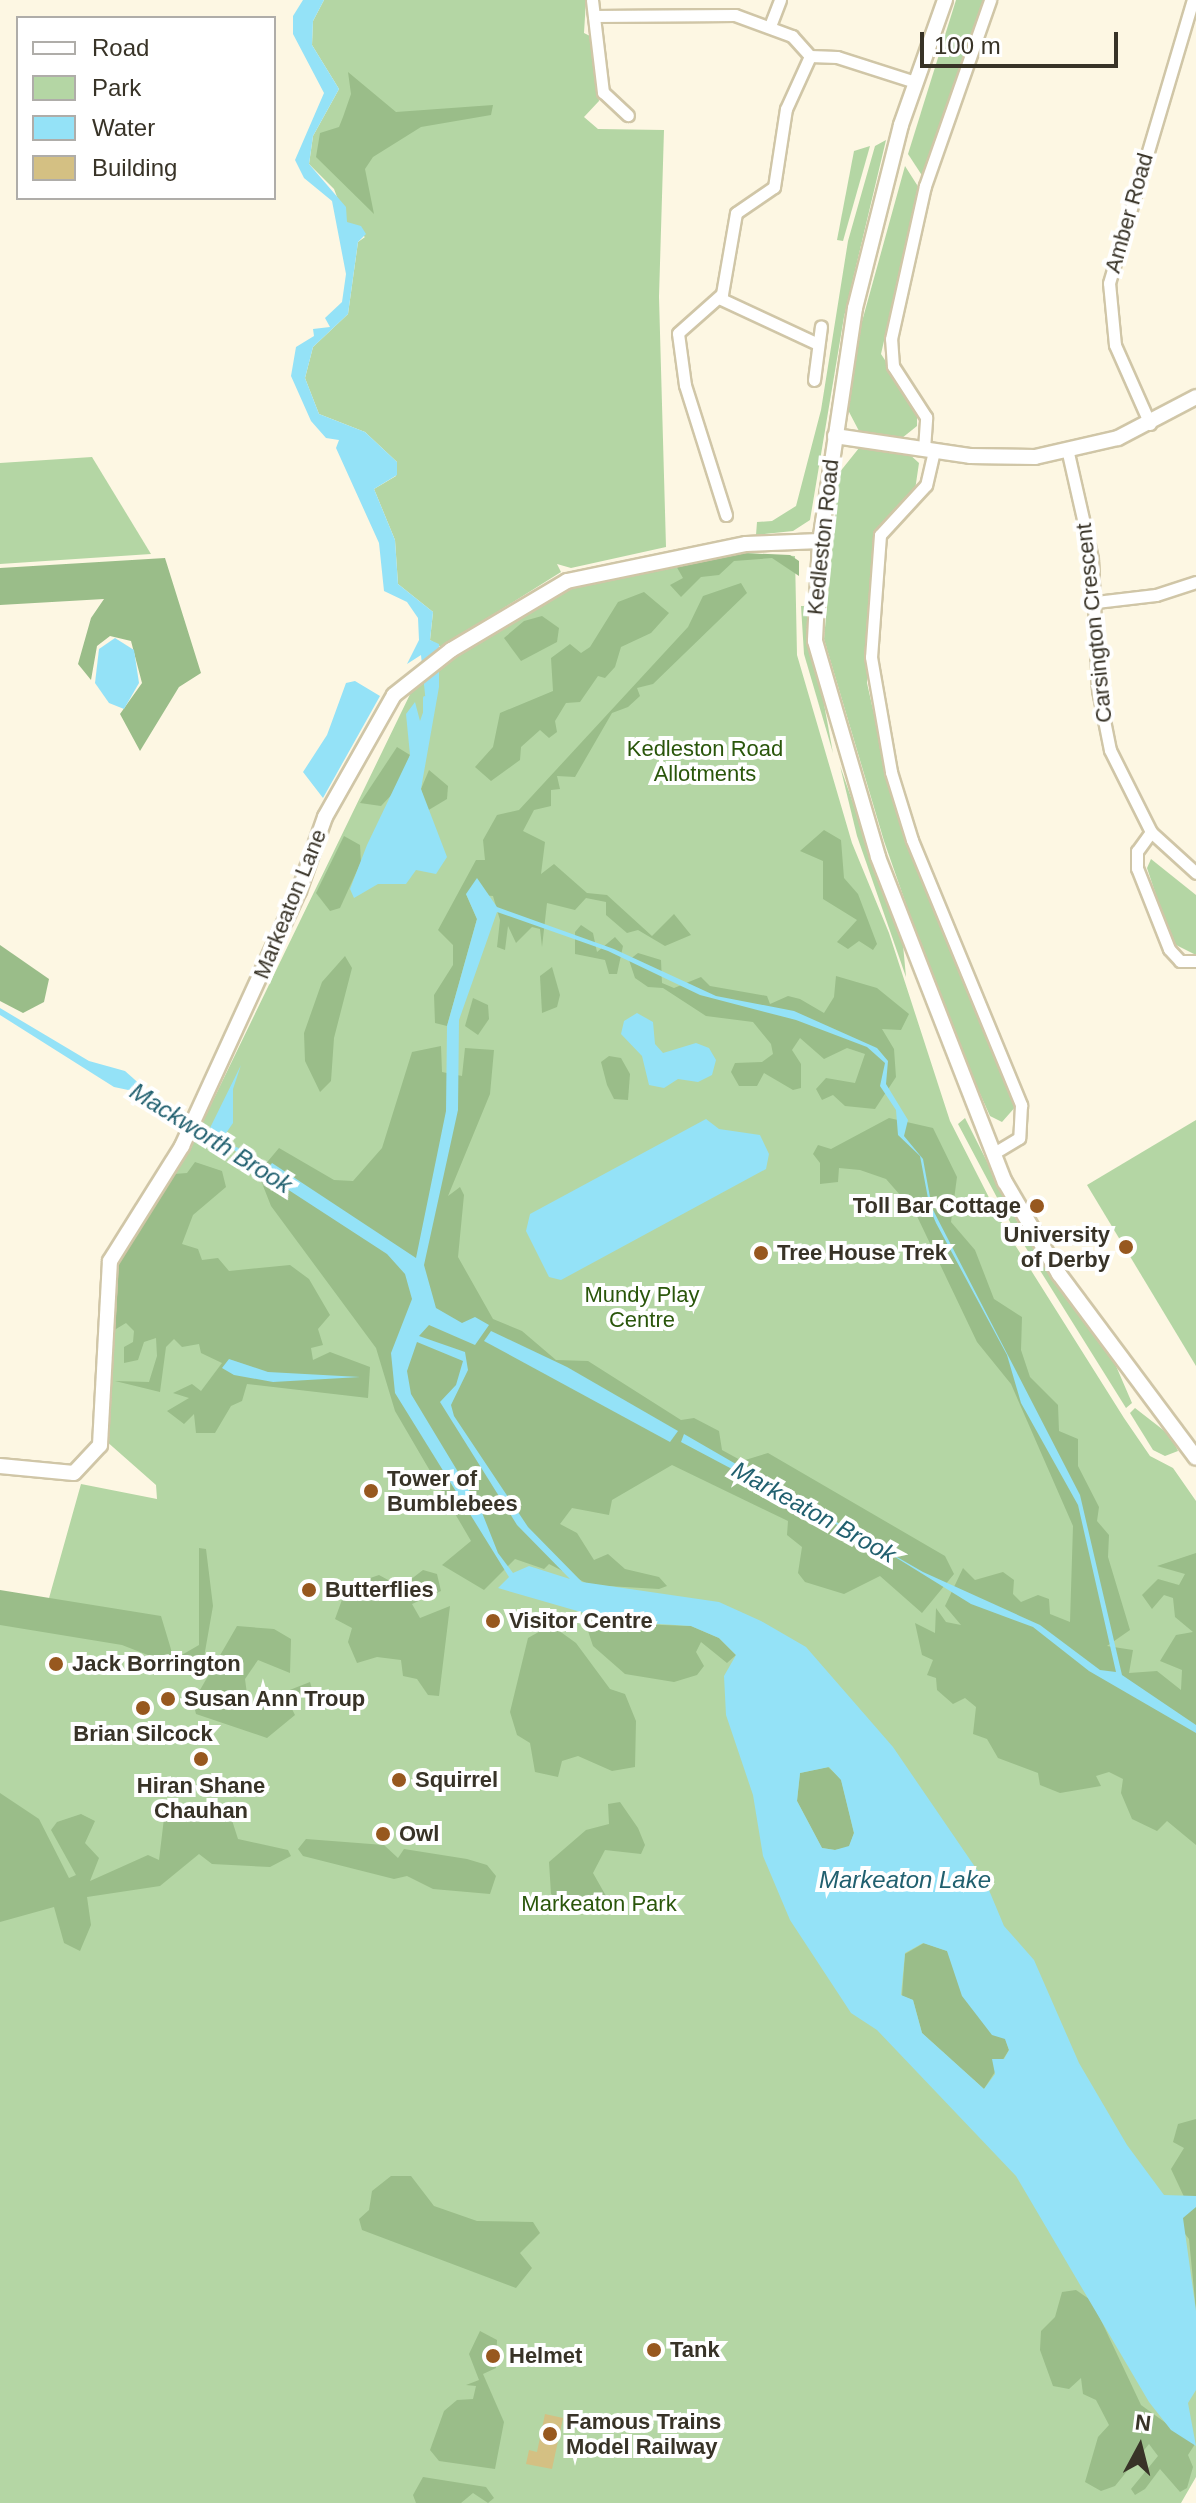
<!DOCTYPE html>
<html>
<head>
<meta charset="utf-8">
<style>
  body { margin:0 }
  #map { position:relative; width:1196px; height:2503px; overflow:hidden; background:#fdf7e3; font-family:Arial,sans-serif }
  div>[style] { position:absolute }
  .green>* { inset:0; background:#b4d6a4 }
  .forest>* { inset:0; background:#9abd89 }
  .water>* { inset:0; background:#94e2f7 }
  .stream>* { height:4px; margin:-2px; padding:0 2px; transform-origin:2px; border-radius:2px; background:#94e2f7 }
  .building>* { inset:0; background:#d4c083 }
  .roads { filter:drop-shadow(2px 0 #d0c6a7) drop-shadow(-2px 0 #d0c6a7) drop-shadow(0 2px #d0c6a7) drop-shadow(0 -2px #d0c6a7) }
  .minor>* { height:11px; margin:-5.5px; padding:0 5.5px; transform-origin:5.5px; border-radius:5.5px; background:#fff }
  .tertiary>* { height:14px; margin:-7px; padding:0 7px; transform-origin:7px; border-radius:7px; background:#fff }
  .dots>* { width:22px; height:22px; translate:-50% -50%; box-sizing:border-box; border:4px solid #fff; border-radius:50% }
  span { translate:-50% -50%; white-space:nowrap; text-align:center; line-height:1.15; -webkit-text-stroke:8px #fff; paint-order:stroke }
  .street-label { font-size:22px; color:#383327 }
  .park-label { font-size:22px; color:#2a560b }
  .poi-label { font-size:22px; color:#383327; font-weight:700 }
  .right { translate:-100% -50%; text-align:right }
  .left { translate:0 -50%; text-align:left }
  .water-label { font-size:24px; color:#21606f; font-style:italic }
  .legend { position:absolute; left:16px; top:16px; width:260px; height:184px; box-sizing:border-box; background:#fff; border:2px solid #afada9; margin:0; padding:10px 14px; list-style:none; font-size:24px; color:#383327 }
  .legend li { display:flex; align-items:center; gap:16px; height:40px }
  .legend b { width:40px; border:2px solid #afada9 }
  .north { position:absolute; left:1100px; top:2407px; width:80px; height:80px; -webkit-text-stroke:6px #fff; paint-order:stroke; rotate:7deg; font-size:22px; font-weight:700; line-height:32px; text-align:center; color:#383327 }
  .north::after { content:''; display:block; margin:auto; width:28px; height:36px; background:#383327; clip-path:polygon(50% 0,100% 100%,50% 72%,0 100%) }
  .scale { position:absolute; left:920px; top:32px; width:198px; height:36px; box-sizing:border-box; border:4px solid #383327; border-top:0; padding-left:10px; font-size:24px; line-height:28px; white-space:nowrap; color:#383327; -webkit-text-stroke:6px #fff; paint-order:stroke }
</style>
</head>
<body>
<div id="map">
  <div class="green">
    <i style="clip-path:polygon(324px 0,586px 0,584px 33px,590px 36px,599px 101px,584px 117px,598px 129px,664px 130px,659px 297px,666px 547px,571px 568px,557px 564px,561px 572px,441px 647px,430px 640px,433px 612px,398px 584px,395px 540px,374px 489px,396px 476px,397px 462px,365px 432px,319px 414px,305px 378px,313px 347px,348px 314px,358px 242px,365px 237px,347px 223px,334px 189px,309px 164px,313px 136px,339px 89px,312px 45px,313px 21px)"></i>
    <i style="clip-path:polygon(956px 0,984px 0,923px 177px,908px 154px)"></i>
    <i style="clip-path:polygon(886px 140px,844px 317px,810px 520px,793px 531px,756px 535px,757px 522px,772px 521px,796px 506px,821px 410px,848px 241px,875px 146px)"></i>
    <i style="clip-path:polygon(870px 146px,843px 241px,837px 240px,854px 151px)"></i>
    <i style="clip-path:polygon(905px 166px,919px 188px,881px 354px,917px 409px,917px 426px,902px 438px,859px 431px,848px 410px,858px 336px)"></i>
    <i style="clip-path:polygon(859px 448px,908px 453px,919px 463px,915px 490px,882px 523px,874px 541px,867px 683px,896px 812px,1017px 1105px,1002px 1122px,990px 1116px,945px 1016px,884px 841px,824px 639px,839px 473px)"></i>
    <i style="clip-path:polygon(92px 457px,151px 554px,0 564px,0 463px)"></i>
    <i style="clip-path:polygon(742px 553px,795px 556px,797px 655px,852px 843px,889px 933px,950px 1121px,1005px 1229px,1124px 1418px,1150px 1456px,1173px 1468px,1196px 1501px,1196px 2477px,1181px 2503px,0 2503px,0 1617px,44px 1616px,81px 1484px,157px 1499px,156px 1485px,105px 1440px,116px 1267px,186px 1156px,416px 682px,559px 592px,593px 580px)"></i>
    <i style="clip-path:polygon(801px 606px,806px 606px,833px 753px,804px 654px)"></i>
    <i style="clip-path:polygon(840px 766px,903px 945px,906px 977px,857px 836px)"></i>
    <i style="clip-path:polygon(1151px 859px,1196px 895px,1196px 955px,1172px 943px,1147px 868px)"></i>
    <i style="clip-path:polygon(965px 1118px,1018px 1223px,1113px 1359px,1132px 1403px,1126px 1408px,1011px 1224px,958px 1124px)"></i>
    <i style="clip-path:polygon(1196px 1120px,1196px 1366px,1087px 1185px)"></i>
    <i style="clip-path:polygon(1135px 1408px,1171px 1436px,1178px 1451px,1165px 1456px,1153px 1450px,1130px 1413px)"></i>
  </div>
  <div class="forest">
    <i style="clip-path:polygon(348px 72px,396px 112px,493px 105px,491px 115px,421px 127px,373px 157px,365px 169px,374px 214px,316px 157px,320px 133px,339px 127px,343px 117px,351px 94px)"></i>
    <i style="clip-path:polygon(742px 553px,790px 555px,799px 561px,799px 576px,772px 558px,734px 561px,719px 575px,701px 577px,681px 597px,670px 585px,683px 578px,675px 564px)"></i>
    <i style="clip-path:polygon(165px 558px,201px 673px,179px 687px,140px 751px,120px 714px,142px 683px,131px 641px,110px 636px,97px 646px,91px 680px,78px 664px,91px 618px,104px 599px,0 605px,0 568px)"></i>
    <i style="clip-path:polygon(741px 583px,747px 593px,653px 684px,637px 688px,640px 696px,628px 707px,612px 713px,575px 777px,557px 776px,560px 789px,551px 790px,551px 806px,534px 810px,523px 831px,545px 842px,541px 874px,554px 864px,587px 893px,607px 895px,652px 936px,674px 914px,691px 935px,665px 946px,638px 930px,627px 933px,606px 915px,606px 902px,586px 898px,575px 910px,547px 903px,542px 947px,540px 929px,532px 927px,516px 943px,508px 926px,505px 950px,497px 947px,500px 920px,493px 896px,466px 894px,477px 919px,447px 1026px,435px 1023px,434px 995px,453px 965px,453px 945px,438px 930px,476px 860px,485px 860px,483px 840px,497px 815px,519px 810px,688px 627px,703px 596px)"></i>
    <i style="clip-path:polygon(644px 592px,669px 613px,651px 633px,621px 647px,615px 667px,605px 678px,598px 676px,580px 702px,566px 703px,555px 721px,557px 732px,549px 738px,540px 730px,521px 747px,520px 760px,491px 781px,475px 767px,493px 747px,500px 713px,553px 691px,551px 658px,570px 644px,581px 653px,590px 647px,618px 602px)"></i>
    <i style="clip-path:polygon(542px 616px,559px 628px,557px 642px,521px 661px,504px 638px,524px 621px)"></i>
    <i style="clip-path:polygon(397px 747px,410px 755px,398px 788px,381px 806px,360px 803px)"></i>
    <i style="clip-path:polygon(429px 770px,448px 786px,447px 799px,427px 811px,421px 789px)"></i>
    <i style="clip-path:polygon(824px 830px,841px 840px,844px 878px,858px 894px,877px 944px,873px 950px,859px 941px,848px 949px,837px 942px,857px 920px,823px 899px,823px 861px,800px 851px)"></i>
    <i style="clip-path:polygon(344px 836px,360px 845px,361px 862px,340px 908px,330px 911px,316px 893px)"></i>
    <i style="clip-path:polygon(581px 925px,593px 933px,597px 952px,615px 937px,623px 946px,617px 974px,609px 974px,605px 960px,575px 954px,575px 932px)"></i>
    <i style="clip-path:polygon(0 945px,49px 979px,44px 1002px,23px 1013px,0 1001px)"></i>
    <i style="clip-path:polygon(638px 953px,661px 960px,662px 983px,674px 988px,701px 977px,710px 986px,767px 996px,770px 1004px,788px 996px,800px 999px,824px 1013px,834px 997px,836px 976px,877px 988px,909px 1014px,901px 1030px,882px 1029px,894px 1049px,896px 1077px,875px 1109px,845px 1106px,833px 1095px,822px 1100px,816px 1089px,826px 1078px,855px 1083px,865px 1054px,847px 1048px,824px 1059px,800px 1038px,792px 1050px,801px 1064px,801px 1088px,793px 1090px,764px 1073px,757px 1086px,739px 1086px,731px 1072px,735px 1063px,762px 1062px,773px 1054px,771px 1044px,753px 1022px,706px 1016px,663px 988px,648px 987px,635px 978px,629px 960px)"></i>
    <i style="clip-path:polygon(345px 956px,352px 968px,334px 1038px,331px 1081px,320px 1092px,305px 1061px,304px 1033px,322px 982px)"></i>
    <i style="clip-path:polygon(552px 967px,560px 995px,557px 1007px,542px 1013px,540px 976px)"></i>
    <i style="clip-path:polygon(473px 998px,488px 1005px,489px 1019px,478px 1035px,465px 1026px)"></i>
    <i style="clip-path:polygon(441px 1046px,442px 1072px,462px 1076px,465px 1048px,494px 1050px,490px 1094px,448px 1196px,460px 1187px,464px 1195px,458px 1257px,493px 1319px,522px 1331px,556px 1360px,588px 1361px,681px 1420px,694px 1418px,719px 1431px,722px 1450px,742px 1461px,768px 1453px,945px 1556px,954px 1574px,922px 1613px,880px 1576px,844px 1594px,805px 1582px,798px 1573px,802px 1547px,787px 1535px,788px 1521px,672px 1465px,612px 1500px,609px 1515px,572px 1508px,560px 1524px,577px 1533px,594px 1560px,608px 1554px,625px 1569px,659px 1577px,667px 1586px,659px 1589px,590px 1585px,549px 1564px,544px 1569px,515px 1559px,484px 1590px,442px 1565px,471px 1541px,395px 1411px,376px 1348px,271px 1206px,258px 1173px,279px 1148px,334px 1180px,353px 1181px,382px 1148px,412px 1052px)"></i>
    <i style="clip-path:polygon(609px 1056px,621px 1058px,630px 1074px,628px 1100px,614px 1099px,607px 1085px,601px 1062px)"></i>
    <i style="clip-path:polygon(889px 1118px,933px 1128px,957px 1177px,951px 1222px,975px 1250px,994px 1299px,1022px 1317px,1021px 1350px,1030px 1377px,1058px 1405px,1059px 1431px,1078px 1439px,1078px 1466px,1099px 1507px,1097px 1521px,1109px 1535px,1108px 1557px,1130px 1630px,1107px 1646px,1133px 1650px,1129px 1673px,1157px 1671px,1181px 1690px,1182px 1670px,1160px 1661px,1176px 1635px,1193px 1632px,1175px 1617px,1173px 1598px,1164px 1595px,1152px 1609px,1142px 1595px,1158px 1579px,1179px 1585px,1185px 1574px,1157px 1566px,1196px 1553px,1196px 1845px,1167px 1821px,1157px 1831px,1132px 1819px,1121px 1793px,1123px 1779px,1109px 1772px,1096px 1776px,1101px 1786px,1060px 1793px,1040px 1785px,1038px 1773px,998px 1758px,987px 1739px,973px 1734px,976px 1707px,965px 1698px,953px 1704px,937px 1690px,936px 1678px,927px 1675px,933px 1660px,922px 1655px,915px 1623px,935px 1633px,936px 1608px,946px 1622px,961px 1625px,945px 1606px,963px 1568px,975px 1580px,1003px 1572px,1014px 1580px,1013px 1594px,1021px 1602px,1038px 1595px,1049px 1599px,1050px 1614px,1070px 1622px,1073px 1526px,1011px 1384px,977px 1342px,915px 1212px,886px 1179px,860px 1170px,839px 1168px,838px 1182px,820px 1184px,820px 1163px,813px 1154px,818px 1145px,831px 1149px)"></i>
    <i style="clip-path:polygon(195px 1162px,222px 1171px,226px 1187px,193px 1215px,182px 1244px,198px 1249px,202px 1260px,218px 1258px,229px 1271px,290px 1265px,309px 1279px,330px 1315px,318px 1329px,323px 1345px,311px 1348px,313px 1360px,330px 1352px,370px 1367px,368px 1398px,247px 1384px,242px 1401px,231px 1406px,215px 1433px,196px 1433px,194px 1414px,184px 1424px,167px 1411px,189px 1398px,173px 1393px,192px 1384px,201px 1391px,222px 1363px,201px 1353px,199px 1344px,182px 1347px,174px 1339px,166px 1347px,160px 1392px,115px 1381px,149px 1382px,157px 1356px,156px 1338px,144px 1342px,138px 1360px,124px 1363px,124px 1347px,133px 1342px,134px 1331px,126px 1323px,111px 1332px,116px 1267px,174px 1174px,187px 1173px)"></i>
    <i style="clip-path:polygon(199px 1548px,206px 1549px,213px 1606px,203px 1663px,180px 1656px,199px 1645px)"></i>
    <i style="clip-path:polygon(423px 1570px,437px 1574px,441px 1591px,412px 1604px,420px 1618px,450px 1606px,439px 1696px,428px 1695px,417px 1679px,403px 1676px,401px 1660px,377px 1657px,357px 1663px,348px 1642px,352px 1628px,335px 1619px,347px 1586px,379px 1575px,401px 1587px)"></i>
    <i style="clip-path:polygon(0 1590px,161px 1616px,173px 1656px,163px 1661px,122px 1645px,0 1625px)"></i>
    <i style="clip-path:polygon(590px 1611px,633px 1624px,691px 1626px,719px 1638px,736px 1655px,727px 1663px,701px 1642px,696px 1652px,704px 1666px,697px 1675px,674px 1682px,625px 1674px,593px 1646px,584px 1619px)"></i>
    <i style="clip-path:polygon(551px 1625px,576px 1643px,610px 1689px,625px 1694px,636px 1721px,635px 1767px,612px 1771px,578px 1756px,562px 1761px,558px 1777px,535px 1772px,530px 1743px,517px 1735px,510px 1712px,528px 1638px)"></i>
    <i style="clip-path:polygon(237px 1626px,274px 1629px,291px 1639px,290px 1673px,258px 1660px,245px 1679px,247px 1694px,235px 1703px,246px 1707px,310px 1682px,313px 1692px,288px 1701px,295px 1715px,267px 1738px,196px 1714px,193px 1702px)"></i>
    <i style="clip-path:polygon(828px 1767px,841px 1779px,854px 1833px,849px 1847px,835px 1850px,822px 1848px,797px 1801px,800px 1773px)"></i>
    <i style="clip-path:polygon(0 1793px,39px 1819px,69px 1878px,76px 1875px,51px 1830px,57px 1822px,81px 1814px,95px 1821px,85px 1843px,99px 1858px,90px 1881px,148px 1855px,159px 1860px,165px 1810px,198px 1803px,213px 1813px,229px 1811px,238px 1839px,288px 1850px,291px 1856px,270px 1867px,212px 1864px,199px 1854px,160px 1886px,87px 1897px,91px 1925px,80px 1951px,64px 1943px,54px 1907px,0 1922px)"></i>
    <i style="clip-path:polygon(620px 1802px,638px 1828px,645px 1845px,641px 1854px,605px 1850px,593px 1873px,606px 1896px,604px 1908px,589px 1896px,564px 1904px,551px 1894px,549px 1862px,586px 1830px,609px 1824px,608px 1804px)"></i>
    <i style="clip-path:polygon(306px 1839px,384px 1845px,398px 1858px,404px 1849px,467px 1859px,487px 1865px,496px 1876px,490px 1894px,433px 1889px,407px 1876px,394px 1879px,303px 1856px,298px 1849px)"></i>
    <i style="clip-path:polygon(924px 1943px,947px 1951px,1005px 2038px,1009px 2050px,984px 2089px,922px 2033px,913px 2000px,902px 1996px,905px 1954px)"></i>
    <i style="clip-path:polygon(1196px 2119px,1196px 2311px,1189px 2239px,1181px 2229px,1186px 2201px,1171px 2169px,1184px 2148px,1173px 2142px,1178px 2124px)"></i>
    <i style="clip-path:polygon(391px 2176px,411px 2176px,434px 2206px,477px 2221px,533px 2222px,540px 2233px,520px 2253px,532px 2268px,516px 2288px,362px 2230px,359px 2219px,369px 2210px,372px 2191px)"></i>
    <i style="clip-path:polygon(1076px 2290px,1092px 2301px,1141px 2405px,1195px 2444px,1188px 2455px,1193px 2467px,1187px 2488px,1180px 2492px,1160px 2469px,1145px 2489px,1135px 2495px,1131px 2489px,1158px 2456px,1149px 2444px,1115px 2486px,1101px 2491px,1085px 2482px,1098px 2437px,1109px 2425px,1096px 2400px,1083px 2394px,1081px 2378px,1069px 2389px,1053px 2386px,1040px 2350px,1041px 2331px,1055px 2317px,1062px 2292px)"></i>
    <i style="clip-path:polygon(480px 2331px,497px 2340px,496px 2368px,483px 2374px,504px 2422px,495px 2469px,439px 2461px,430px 2450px,444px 2411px,457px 2400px,473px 2399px,476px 2386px,466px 2385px,479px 2380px,469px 2354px)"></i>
    <i style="clip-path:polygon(423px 2477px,486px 2487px,494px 2498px,488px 2503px,473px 2493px,461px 2503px,416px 2503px,413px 2495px)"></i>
  </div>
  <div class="water">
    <i style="clip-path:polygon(303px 0,324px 0,313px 21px,312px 45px,339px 89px,313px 136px,309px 164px,346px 207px,347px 222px,361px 226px,366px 234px,358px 242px,348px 314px,313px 347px,305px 378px,319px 414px,365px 432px,397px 462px,397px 475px,374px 489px,395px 540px,398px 584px,433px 612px,430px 640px,439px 644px,439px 687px,421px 789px,447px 857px,436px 874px,416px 870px,406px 884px,378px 884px,354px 898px,350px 889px,367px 845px,410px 755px,406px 714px,415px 702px,420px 721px,426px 704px,421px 655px,407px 664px,419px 640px,418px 618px,407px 602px,384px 591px,379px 543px,336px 448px,339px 440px,326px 438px,311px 421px,291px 376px,296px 347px,314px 336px,313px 329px,330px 327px,325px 318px,342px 302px,346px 274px,332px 201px,304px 178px,295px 160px,324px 93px,293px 34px,293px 16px)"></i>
    <i style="clip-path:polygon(115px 638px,134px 650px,139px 683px,124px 709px,109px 703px,95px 683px,99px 649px)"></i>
    <i style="clip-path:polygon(355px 681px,380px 696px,323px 798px,303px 772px,327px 735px,346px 683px)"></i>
    <i style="clip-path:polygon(evenodd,477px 878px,497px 907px,614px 949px,716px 996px,794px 1011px,877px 1048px,888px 1061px,886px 1084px,908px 1120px,904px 1136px,923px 1159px,932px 1208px,1080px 1495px,1122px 1675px,1196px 1725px,1196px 1733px,1089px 1671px,1033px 1627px,971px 1604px,879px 1547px,681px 1442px,684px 1434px,923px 1572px,1040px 1625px,1100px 1670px,1116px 1672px,1078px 1505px,1021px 1403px,1007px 1355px,936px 1223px,930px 1209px,920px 1156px,898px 1135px,896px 1110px,880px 1086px,885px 1063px,867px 1047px,796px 1020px,700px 995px,608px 951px,497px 912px,459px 1020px,458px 1110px,424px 1265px,436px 1308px,462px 1323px,475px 1317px,489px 1325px,475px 1345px,429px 1325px,419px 1336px,465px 1352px,468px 1370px,451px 1405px,454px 1416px,528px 1527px,582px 1582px,719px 1602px,761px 1621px,806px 1647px,893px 1747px,986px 1883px,1004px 1926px,1034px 1960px,1079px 2063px,1127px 2145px,1164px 2195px,1196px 2196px,1196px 2207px,1183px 2218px,1196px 2311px,1196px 2390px,1188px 2403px,1196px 2446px,1171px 2430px,1149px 2402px,1016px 2176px,877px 2030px,851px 2013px,790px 1920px,763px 1856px,753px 1795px,726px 1715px,724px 1676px,736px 1655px,719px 1638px,691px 1626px,612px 1621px,498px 1588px,509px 1577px,395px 1393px,391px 1353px,412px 1299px,405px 1274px,387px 1254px,264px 1174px,272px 1163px,416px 1258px,446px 1111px,447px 1026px,477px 919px,466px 894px,477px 878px,417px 1342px,463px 1361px,456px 1385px,440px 1402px,517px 1525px,570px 1579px,529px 1566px,513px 1573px,498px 1553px,481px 1510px,411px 1394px,407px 1371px,417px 1342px,477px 878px,829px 1767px,841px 1780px,854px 1833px,849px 1846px,835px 1850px,822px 1848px,797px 1801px,800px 1773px,829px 1767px,477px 878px,923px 1943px,947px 1951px,962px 1996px,992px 2035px,1005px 2039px,1009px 2050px,1004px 2059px,992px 2059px,995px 2074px,984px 2089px,922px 2033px,913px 2000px,901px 1995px,905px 1953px,923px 1943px)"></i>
    <i style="clip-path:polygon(0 1008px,89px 1061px,125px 1071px,161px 1103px,209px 1130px,241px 1065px,233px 1089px,233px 1123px,213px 1152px,205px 1140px,157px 1116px,133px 1091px,114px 1087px,0 1015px)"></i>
    <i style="clip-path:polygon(637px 1013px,653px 1022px,655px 1044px,663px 1053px,696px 1043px,709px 1048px,716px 1060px,712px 1075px,698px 1082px,678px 1079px,664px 1088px,649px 1085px,642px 1056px,621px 1034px,624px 1021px)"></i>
    <i style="clip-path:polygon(706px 1119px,719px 1129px,760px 1135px,769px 1154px,766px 1169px,561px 1280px,549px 1277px,526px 1231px,530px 1214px)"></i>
    <i style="clip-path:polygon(491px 1331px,567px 1367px,678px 1431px,670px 1442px,484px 1341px)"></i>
    <i style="clip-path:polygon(229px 1359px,268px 1372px,360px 1377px,273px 1382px,234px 1375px,222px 1368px)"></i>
  </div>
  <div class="stream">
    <i style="left:425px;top:718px;width:20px;rotate:-90deg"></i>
    <i style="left:236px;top:1149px;width:39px;rotate:32deg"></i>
  </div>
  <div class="building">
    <i style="clip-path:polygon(545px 2414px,563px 2418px,552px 2469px,526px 2464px,529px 2450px,537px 2452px)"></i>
  </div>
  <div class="roads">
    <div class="minor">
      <i style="left:592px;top:0;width:93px;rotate:83.2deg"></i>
      <i style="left:603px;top:92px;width:34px;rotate:43deg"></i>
      <i style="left:594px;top:16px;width:141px;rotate:-0.4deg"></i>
      <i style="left:735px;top:15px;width:61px;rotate:20.2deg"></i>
      <i style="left:792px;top:36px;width:27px;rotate:48deg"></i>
      <i style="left:770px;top:26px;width:28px;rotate:-69deg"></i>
      <i style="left:719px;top:298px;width:109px;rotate:24.9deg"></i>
      <i style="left:814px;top:380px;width:54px;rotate:-82.6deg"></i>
      <i style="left:1150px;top:424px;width:86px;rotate:-113.9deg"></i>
      <i style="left:1115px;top:345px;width:62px;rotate:-95.5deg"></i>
      <i style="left:1109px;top:283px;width:295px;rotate:-73.5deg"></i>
      <i style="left:924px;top:449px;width:32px;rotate:-86deg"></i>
      <i style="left:926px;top:417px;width:61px;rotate:-122.9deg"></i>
      <i style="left:893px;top:366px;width:27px;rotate:-94deg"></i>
      <i style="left:891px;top:339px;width:157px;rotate:-77.5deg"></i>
      <i style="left:925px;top:186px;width:197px;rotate:-70.7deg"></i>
      <i style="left:934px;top:451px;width:35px;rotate:103deg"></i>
      <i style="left:926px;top:485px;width:68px;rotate:132.6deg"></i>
      <i style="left:880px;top:535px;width:122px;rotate:94.2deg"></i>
      <i style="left:871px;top:657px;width:117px;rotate:80.1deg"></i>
      <i style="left:891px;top:772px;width:71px;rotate:72.8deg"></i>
      <i style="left:912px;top:840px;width:287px;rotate:67.6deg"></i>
      <i style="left:1021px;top:1105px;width:33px;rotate:93deg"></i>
      <i style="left:1019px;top:1138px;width:31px;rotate:149deg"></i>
      <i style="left:1068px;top:453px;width:109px;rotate:77.2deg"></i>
      <i style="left:1092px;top:559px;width:131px;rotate:87.4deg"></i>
      <i style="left:1098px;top:690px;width:61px;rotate:78.7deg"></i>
      <i style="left:1110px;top:750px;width:92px;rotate:63.4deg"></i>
      <i style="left:1151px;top:832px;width:61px;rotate:42.3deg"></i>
      <i style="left:726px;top:515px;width:136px;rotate:-107.5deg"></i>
      <i style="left:685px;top:385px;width:52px;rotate:-97.7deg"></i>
      <i style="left:678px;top:333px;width:59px;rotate:-41.6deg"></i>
      <i style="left:722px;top:294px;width:82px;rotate:-80.2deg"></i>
      <i style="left:736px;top:213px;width:46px;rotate:-34.4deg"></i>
      <i style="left:774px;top:187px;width:79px;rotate:-81.3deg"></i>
      <i style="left:786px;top:109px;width:58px;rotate:-65.6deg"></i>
      <i style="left:810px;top:56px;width:27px;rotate:2deg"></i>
      <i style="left:837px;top:57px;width:82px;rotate:17.8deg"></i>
      <i style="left:1096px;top:602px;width:60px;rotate:-6.7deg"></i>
      <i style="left:1156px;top:595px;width:42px;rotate:-18deg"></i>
      <i style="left:1151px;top:832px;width:24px;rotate:126deg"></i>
      <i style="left:1137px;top:851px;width:17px;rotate:90deg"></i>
      <i style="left:1137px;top:868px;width:87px;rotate:68.4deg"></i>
      <i style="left:1169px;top:949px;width:16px;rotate:47deg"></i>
      <i style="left:1180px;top:961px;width:16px"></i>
    </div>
    <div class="tertiary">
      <i style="left:945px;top:0;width:133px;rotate:109.4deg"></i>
      <i style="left:901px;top:125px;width:189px;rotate:104.1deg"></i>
      <i style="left:855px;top:308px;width:236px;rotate:98.5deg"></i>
      <i style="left:820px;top:541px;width:100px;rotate:92.9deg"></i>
      <i style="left:815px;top:641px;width:225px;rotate:73.7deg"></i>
      <i style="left:878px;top:857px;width:349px;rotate:68.7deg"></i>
      <i style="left:1005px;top:1182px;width:107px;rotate:59.6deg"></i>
      <i style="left:1059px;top:1274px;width:229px;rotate:53.3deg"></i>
      <i style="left:835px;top:436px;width:136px;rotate:8.4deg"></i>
      <i style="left:970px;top:456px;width:65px;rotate:0.9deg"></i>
      <i style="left:1035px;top:457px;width:85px;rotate:-12.9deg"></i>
      <i style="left:1118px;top:438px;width:88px;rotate:-27.7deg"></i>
      <i style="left:0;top:1466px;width:74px;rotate:5.4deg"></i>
      <i style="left:74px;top:1473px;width:38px;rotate:-47deg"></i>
      <i style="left:100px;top:1445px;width:184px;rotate:-86.9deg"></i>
      <i style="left:110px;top:1261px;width:136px;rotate:-57.9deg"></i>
      <i style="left:182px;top:1146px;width:281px;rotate:-65.4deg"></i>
      <i style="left:299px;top:891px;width:78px;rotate:-70.6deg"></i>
      <i style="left:325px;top:817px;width:140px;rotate:-60.5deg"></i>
      <i style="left:394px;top:695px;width:73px;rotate:-38.3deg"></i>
      <i style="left:451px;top:650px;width:135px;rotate:-30.7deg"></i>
      <i style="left:567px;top:581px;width:183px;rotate:-11.7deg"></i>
      <i style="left:746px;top:544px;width:74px;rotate:-2.3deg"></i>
    </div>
  </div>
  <div class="dots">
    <i style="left:1037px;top:1206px;background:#97581f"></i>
    <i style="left:1126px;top:1247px;background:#97581f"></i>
    <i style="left:761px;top:1253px;background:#97581f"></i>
    <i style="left:371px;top:1491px;background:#97581f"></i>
    <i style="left:309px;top:1590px;background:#97581f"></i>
    <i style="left:493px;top:1621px;background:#97581f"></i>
    <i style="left:56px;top:1664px;background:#97581f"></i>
    <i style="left:168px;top:1699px;background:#97581f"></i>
    <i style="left:143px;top:1708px;background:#97581f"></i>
    <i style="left:201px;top:1759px;background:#97581f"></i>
    <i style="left:399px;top:1780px;background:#97581f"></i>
    <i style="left:383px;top:1834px;background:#97581f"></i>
    <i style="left:654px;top:2350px;background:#97581f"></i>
    <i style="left:493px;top:2356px;background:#97581f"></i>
    <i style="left:550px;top:2434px;background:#97581f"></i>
  </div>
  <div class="street-label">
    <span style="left:1129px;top:213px;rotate:-74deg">Amber Road</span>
    <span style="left:823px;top:537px;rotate:-84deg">Kedleston Road</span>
    <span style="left:1094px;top:623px;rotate:-96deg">Carsington Crescent</span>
    <span style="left:290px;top:904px;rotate:-68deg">Markeaton Lane</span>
  </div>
  <div class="park-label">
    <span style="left:705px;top:761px">Kedleston Road<br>Allotments</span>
    <span style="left:642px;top:1307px">Mundy Play<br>Centre</span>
    <span style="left:599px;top:1904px">Markeaton Park</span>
  </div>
  <div class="poi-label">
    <span class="right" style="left:1021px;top:1206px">Toll Bar Cottage</span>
    <span class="right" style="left:1110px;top:1247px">University<br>of Derby</span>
    <span class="left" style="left:777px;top:1253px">Tree House Trek</span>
    <span class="left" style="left:387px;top:1491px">Tower of<br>Bumblebees</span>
    <span class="left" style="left:325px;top:1590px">Butterflies</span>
    <span class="left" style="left:509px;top:1621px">Visitor Centre</span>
    <span class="left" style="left:72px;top:1664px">Jack Borrington</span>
    <span class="left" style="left:184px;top:1699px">Susan Ann Troup</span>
    <span style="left:143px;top:1734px">Brian Silcock</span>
    <span class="left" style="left:415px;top:1780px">Squirrel</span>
    <span style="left:201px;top:1798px">Hiran Shane<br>Chauhan</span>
    <span class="left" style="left:399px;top:1834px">Owl</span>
    <span class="left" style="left:670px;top:2350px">Tank</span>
    <span class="left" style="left:509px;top:2356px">Helmet</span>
    <span class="left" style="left:566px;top:2434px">Famous Trains<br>Model Railway</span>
  </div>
  <div class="water-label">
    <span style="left:211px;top:1138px;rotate:32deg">Mackworth Brook</span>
    <span style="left:814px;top:1512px;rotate:29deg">Markeaton Brook</span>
    <span style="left:905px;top:1880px">Markeaton Lake</span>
  </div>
  <ul class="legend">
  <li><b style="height:10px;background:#fff"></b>Road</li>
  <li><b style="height:22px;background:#b4d6a4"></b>Park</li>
  <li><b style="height:22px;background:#94e2f7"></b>Water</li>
  <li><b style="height:22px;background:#d4c083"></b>Building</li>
  </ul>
  <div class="north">N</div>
  <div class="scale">100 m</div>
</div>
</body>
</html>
